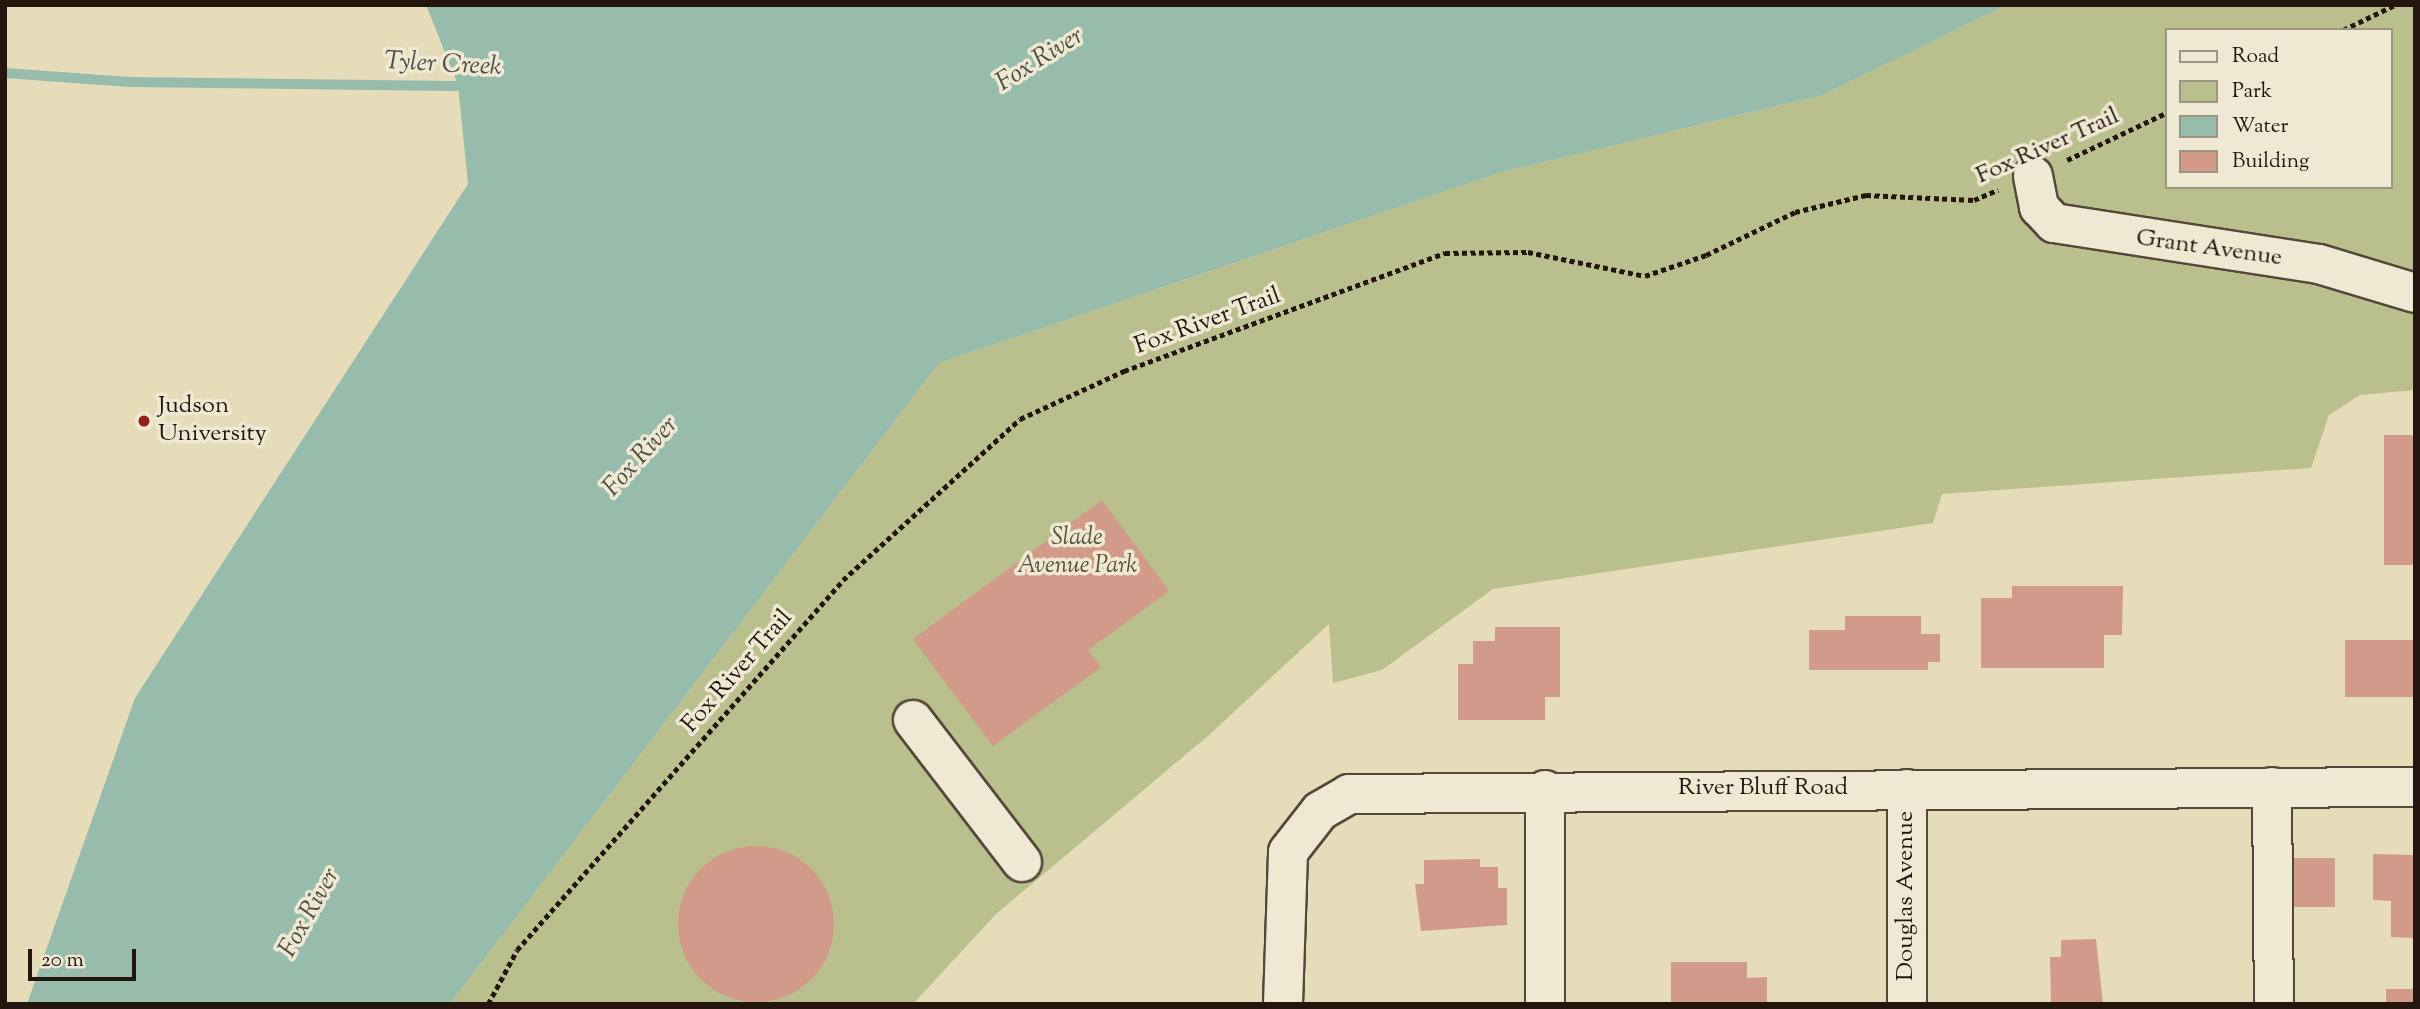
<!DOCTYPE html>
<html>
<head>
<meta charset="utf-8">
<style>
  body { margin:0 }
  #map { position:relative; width:2420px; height:1009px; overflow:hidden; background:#e7dcba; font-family:"Sorts Mill Goudy",serif }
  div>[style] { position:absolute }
  .green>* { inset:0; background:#b9bf8d }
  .water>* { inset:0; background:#97bcab }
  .stream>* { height:10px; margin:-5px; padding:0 5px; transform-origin:5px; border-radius:5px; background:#97bcab }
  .building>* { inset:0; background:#d29a88; transform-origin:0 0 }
  .round { border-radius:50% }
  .path>* { height:4.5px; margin-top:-2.25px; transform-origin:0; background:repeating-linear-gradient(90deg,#24150f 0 5px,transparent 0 8.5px) }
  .roads { filter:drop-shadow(2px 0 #55473a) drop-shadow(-2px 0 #55473a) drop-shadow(0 2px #55473a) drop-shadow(0 -2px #55473a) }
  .minor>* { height:38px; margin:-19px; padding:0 19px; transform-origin:19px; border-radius:19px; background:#efe8d2 }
  .dots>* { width:19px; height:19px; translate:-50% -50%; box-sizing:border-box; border:4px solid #efe8d2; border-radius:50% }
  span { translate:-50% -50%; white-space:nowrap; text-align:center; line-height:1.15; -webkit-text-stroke:7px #efe8d2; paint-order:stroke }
  .street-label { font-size:24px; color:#24150f }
  .poi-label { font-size:24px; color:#24150f }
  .left { translate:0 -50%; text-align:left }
  .park-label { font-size:24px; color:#58503b; font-style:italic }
  .water-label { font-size:26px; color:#4c4f46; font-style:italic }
  .frame { position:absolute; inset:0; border:7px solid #24150f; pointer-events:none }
  .legend { position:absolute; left:2165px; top:28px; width:228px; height:161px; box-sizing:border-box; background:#efe8d2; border:2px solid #9e9484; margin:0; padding:9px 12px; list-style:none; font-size:21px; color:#24150f }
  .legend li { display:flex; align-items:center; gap:14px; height:35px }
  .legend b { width:35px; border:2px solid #9e9484 }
  .scale { position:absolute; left:28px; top:949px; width:108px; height:32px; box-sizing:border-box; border:4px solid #24150f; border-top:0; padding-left:9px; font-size:21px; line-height:24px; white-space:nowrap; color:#24150f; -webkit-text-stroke:5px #efe8d2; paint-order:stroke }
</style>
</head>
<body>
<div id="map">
  <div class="green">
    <i style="clip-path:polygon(evenodd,2007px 5px,2415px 5px,2415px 390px,2360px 395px,2329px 415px,2311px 468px,1942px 494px,1933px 523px,1493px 589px,1382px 670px,1333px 683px,1329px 624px,1209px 735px,996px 914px,913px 1004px,450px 1004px,939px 363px,1499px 173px,1823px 95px,2007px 5px,2166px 30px,2390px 30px,2390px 187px,2166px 187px,2166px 30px)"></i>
  </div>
  <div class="water">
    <i style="clip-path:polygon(426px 5px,2007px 5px,1823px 95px,1499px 173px,939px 363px,450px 1004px,27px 1004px,135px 698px,468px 184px,458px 85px)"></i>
  </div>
  <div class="stream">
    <i style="left:5px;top:73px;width:125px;rotate:4.1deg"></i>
    <i style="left:130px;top:82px;width:341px;rotate:0.7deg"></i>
  </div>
  <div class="building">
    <i style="left:2384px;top:435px;width:31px;height:130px"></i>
    <i style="clip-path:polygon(1102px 500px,1169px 591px,1088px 650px,1101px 667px,993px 746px,913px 639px)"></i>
    <i style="clip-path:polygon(2012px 586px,2123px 586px,2122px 635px,2104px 635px,2104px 668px,1981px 668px,1981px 598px,2012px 598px)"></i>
    <i style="clip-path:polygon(1845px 616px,1921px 616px,1921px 634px,1940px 634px,1940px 662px,1928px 662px,1928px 670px,1809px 670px,1809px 630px,1845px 630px)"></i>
    <i style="clip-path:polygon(1495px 627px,1560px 627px,1560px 697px,1545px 697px,1545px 720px,1458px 720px,1458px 664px,1473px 664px,1473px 641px,1495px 641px)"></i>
    <i style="left:2415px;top:640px;width:57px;height:70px;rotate:90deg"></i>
    <i class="round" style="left:678px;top:846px;width:156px;height:156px"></i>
    <i style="clip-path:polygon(2373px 854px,2415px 855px,2415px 938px,2391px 937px,2391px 901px,2373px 900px)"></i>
    <i style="left:2292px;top:858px;width:43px;height:49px"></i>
    <i style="clip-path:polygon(1480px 859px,1480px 867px,1498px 867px,1498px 888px,1507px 888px,1507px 925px,1421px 931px,1415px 884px,1424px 884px,1424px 860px)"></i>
    <i style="clip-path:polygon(2096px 939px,2103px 1004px,2051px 1004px,2050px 957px,2061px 957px,2061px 940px)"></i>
    <i style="clip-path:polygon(1671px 962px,1747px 962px,1747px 978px,1767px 977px,1767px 1004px,1671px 1002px)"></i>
    <i style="left:2386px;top:989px;width:29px;height:15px"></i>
  </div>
  <div class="path">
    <i style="left:2343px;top:30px;width:58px;rotate:-25.7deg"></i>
    <i style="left:2067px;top:160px;width:110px;rotate:-25.4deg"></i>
    <i style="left:488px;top:1004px;width:61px;rotate:-61.8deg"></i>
    <i style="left:517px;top:950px;width:493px;rotate:-48.6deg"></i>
    <i style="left:843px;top:580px;width:239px;rotate:-42.3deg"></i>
    <i style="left:1020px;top:419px;width:115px;rotate:-24.8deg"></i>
    <i style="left:1124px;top:371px;width:342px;rotate:-20.2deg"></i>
    <i style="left:1445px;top:253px;width:83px;rotate:-0.7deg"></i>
    <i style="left:1528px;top:252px;width:119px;rotate:11.6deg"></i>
    <i style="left:1645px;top:276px;width:65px;rotate:-19deg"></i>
    <i style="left:1706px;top:255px;width:99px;rotate:-25.8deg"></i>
    <i style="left:1795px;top:212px;width:73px;rotate:-13.5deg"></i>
    <i style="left:1866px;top:195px;width:108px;rotate:2.7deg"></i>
    <i style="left:1974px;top:200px;width:26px;rotate:-23deg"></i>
  </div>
  <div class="roads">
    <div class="minor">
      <i style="left:2033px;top:176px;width:32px;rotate:79deg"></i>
      <i style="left:2039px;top:207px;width:22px;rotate:47deg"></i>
      <i style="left:2054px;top:223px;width:268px;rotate:8.8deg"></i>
      <i style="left:2319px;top:264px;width:100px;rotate:16.8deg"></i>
      <i style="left:913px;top:720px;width:179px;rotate:52.5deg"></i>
      <i style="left:2272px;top:787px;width:217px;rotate:89.5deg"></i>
      <i style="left:1907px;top:789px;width:215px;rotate:90deg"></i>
      <i style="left:1545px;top:790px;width:214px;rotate:90deg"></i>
      <i style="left:1283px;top:1004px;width:152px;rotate:-88.1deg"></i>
      <i style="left:1288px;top:852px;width:52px;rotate:-52deg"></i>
      <i style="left:1320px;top:811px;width:34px;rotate:-30deg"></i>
      <i style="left:1349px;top:794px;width:1066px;rotate:-0.38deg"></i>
    </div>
  </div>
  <div class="dots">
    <i style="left:144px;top:421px;background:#8f2418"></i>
  </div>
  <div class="street-label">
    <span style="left:2048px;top:147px;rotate:-24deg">Fox River Trail</span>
    <span style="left:2209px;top:249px;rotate:8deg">Grant Avenue</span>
    <span style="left:1208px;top:322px;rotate:-20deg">Fox River Trail</span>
    <span style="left:738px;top:672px;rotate:-49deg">Fox River Trail</span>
    <span style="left:1763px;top:789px">River Bluff Road</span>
    <span style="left:1907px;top:896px;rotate:-90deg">Douglas Avenue</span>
  </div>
  <div class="poi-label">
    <span class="left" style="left:158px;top:421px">Judson<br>University</span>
  </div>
  <div class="park-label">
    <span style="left:1077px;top:553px">Slade<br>Avenue Park</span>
  </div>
  <div class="water-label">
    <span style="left:1040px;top:60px;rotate:-32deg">Fox River</span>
    <span style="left:443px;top:65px;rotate:3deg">Tyler Creek</span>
    <span style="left:641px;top:457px;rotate:-48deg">Fox River</span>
    <span style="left:310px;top:913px;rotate:-61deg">Fox River</span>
  </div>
  <div class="frame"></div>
  <ul class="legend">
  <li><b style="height:9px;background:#efe8d2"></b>Road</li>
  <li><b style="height:19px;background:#b9bf8d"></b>Park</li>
  <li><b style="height:19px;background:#97bcab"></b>Water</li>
  <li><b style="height:19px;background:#d29a88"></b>Building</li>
  </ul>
  <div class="scale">20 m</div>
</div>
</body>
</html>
